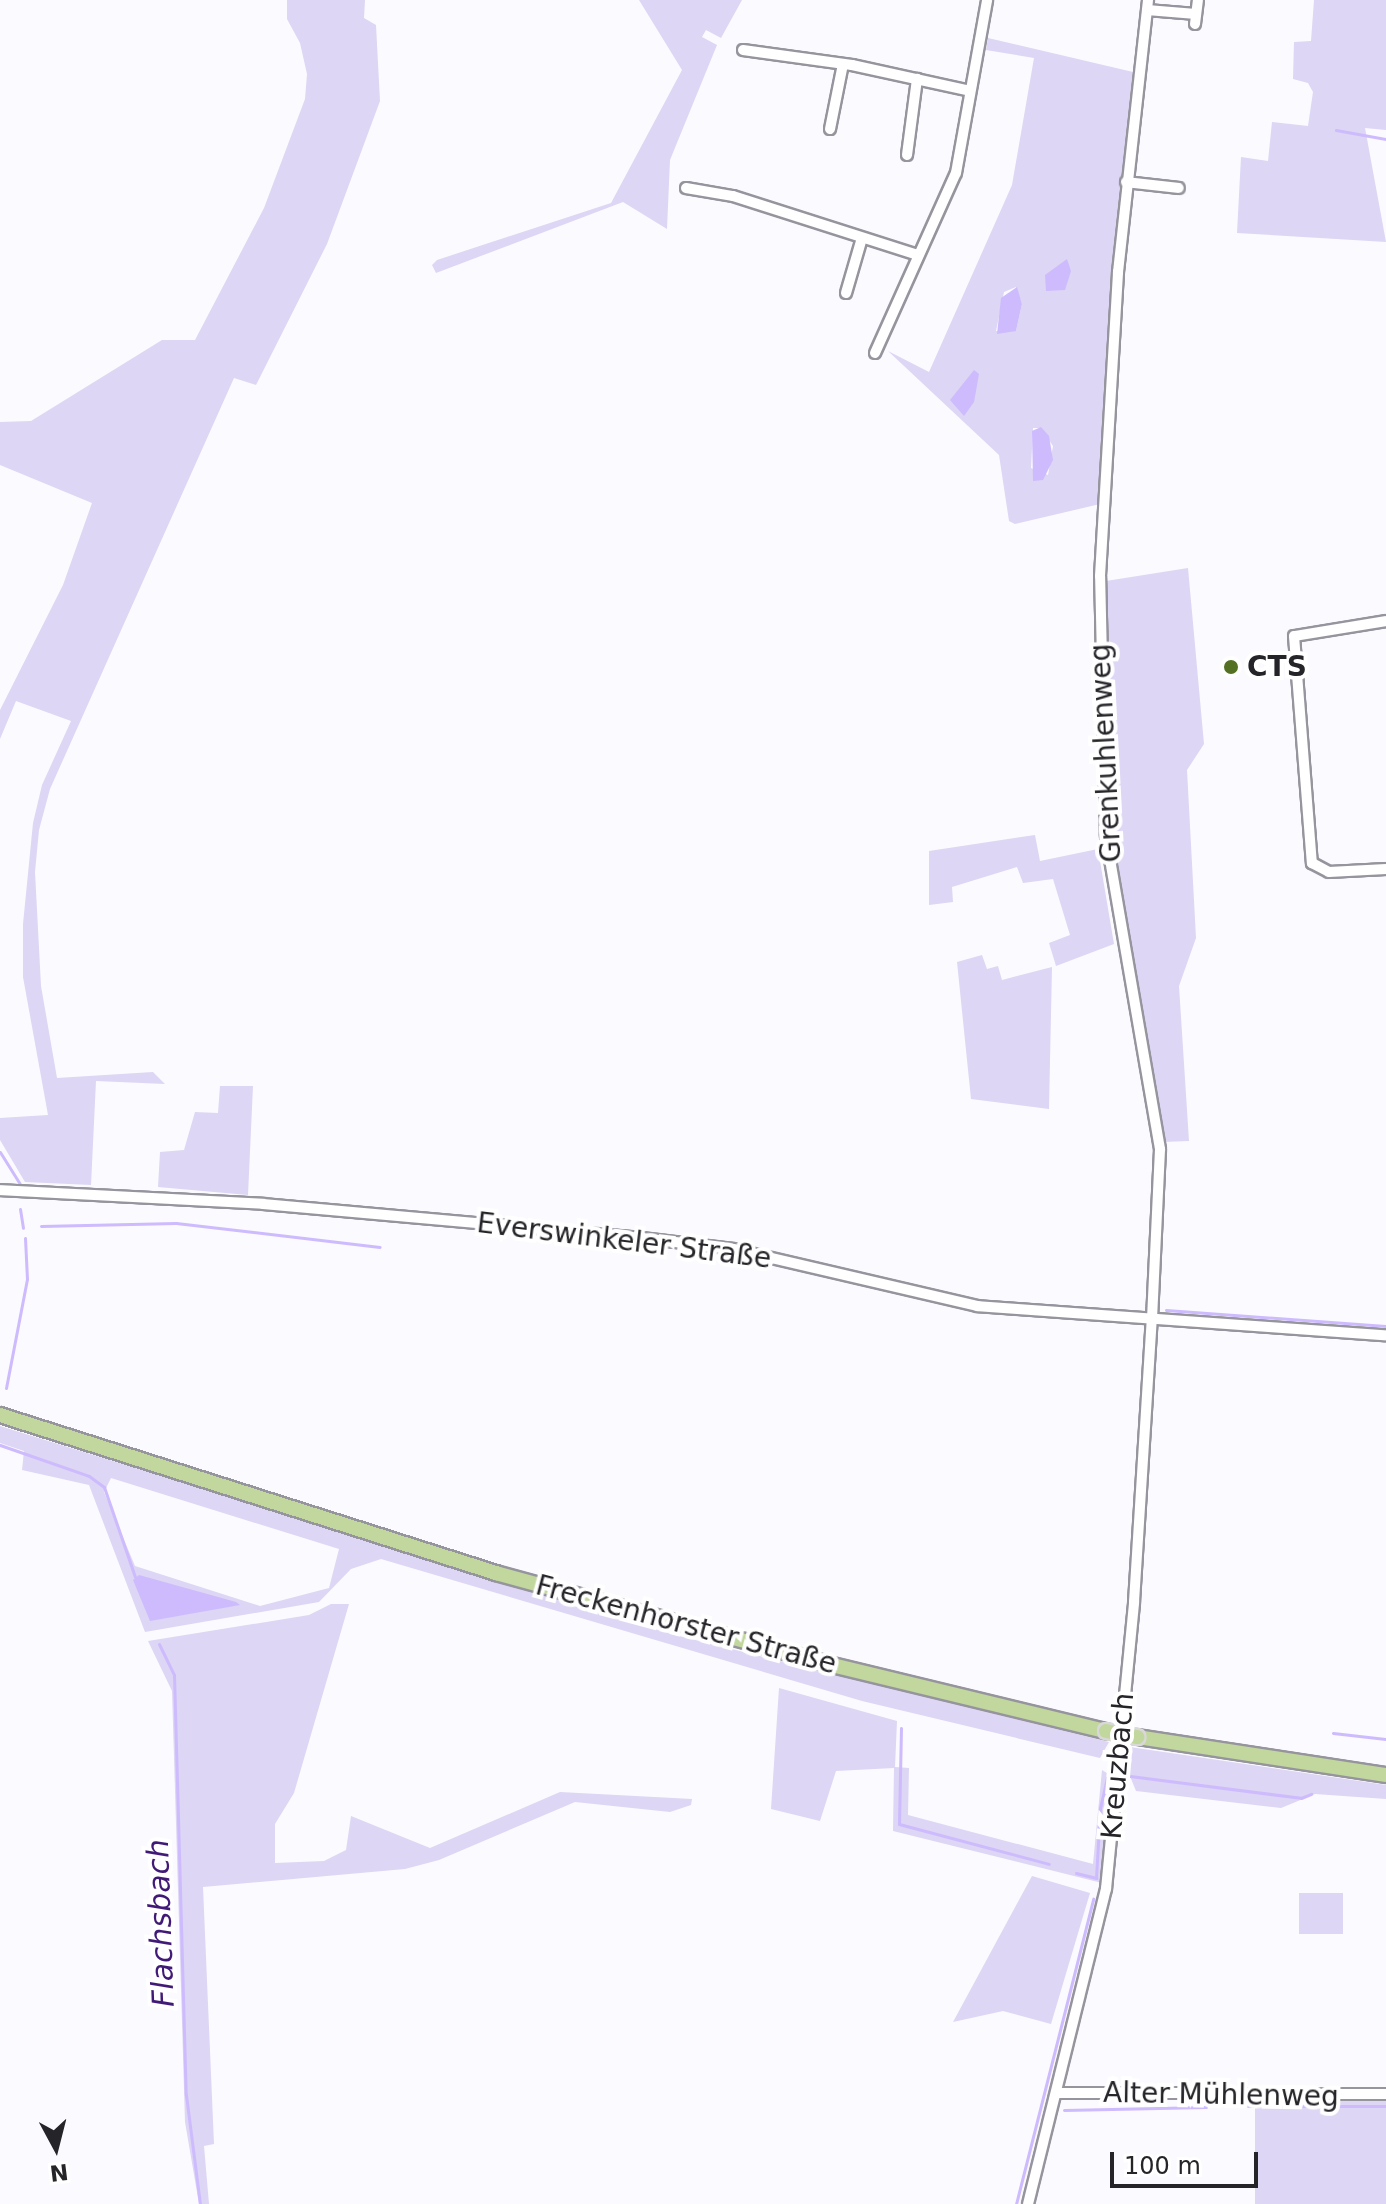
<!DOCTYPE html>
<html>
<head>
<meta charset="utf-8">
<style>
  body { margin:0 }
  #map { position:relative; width:1386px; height:2204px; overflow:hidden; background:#fbfaff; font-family:"DejaVu Sans",sans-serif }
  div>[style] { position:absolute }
  .green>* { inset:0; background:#ddd6f4; transform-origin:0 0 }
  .water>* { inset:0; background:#cdbbfd }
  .stream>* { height:3px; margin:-1.5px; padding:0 1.5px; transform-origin:1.5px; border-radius:1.5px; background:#cdbbfd }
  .roads { filter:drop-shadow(2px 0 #96949d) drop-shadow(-2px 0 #96949d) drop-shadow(0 2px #96949d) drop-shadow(0 -2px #96949d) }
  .minor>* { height:10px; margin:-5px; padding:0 5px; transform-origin:5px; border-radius:5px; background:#fff }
  .major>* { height:14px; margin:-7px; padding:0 7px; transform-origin:7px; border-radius:7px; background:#c1d79d }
  .bridges { filter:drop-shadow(2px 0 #d8d8d8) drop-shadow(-2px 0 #d8d8d8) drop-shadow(0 2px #d8d8d8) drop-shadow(0 -2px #d8d8d8) }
  .major-bridge>* { height:14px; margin:-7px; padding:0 7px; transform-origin:7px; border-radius:7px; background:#c1d79d }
  .dots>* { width:22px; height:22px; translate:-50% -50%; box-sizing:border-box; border:4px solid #fff; border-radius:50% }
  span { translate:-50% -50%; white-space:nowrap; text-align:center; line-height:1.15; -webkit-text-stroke:8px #fff; paint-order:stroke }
  .poi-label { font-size:28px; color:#252428; font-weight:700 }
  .left { translate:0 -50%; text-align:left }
  .street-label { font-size:28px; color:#252428 }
  .water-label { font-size:30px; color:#401a76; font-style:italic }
  .north { position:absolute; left:16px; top:2108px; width:80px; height:80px; -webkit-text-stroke:6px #fff; paint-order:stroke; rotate:173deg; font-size:22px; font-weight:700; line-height:32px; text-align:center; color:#252428 }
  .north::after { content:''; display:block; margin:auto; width:28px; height:36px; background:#252428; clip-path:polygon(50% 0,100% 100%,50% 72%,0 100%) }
  .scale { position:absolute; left:1110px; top:2152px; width:148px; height:36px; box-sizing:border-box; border:4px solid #252428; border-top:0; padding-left:10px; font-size:24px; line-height:28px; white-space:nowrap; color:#252428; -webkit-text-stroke:6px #fff; paint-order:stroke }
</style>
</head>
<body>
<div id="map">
  <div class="green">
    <i style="clip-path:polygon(287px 0,365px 0,364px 18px,376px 25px,380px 101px,327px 244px,256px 385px,234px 378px,50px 789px,39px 830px,35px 872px,41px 986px,57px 1078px,153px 1072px,165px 1084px,96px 1081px,91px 1185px,25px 1182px,0 1140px,0 1118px,48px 1115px,23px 977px,23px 924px,33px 823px,42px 785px,71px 721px,16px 701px,0 739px,0 710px,63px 585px,92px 503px,0 465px,0 422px,31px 421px,162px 340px,195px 340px,264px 208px,305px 99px,307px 74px,300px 43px,287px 19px)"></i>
    <i style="clip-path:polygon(639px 0,742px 0,721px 38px,706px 30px,702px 37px,717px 45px,670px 160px,667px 229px,623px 202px,436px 273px,432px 265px,437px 260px,611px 203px,682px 70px)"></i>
    <i style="clip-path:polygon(1314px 0,1386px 0,1386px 130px,1365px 128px,1386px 242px,1237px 233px,1241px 157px,1268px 161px,1272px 122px,1308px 126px,1313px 92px,1308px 83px,1293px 79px,1294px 42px,1311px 41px)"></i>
    <i style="clip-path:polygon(evenodd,988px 38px,1133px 72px,1100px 504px,1015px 524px,1009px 521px,999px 455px,888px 351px,929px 372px,1012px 185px,1034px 58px,986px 50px,988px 38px,1016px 287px,1022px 304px,1016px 331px,996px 331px,1004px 292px,1016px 287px,988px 38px,1033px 428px,1041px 428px,1053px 446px,1048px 475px,1031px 468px,1033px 428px)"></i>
    <i style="clip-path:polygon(1188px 568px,1204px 744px,1187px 770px,1196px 938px,1179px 986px,1189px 1141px,1162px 1142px,1113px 837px,1106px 581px)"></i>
    <i style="clip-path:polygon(1035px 835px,1040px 861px,1098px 849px,1114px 944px,1056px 966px,1049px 943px,1070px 935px,1053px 879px,1023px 883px,1017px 867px,952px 887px,953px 902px,929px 905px,929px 851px)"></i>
    <i style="clip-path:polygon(982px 955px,987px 969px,998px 966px,1002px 980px,1052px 967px,1049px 1109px,971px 1099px,957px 962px)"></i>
    <i style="clip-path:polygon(220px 1086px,253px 1086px,248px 1195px,158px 1187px,160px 1152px,184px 1150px,195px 1112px,218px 1113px)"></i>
    <i style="clip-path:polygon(evenodd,0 1426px,671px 1634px,1109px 1742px,1100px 1758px,862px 1701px,381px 1559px,351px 1569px,319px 1602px,145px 1632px,89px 1485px,22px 1470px,24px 1451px,0 1443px,0 1426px,111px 1478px,339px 1549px,329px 1588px,260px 1606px,135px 1566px,104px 1492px,111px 1478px)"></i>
    <i style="clip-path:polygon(331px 1604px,349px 1604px,294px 1793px,275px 1824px,275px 1863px,324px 1861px,346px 1850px,351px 1816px,430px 1848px,560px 1792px,692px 1799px,691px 1805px,670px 1812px,575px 1802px,439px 1860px,405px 1869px,203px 1887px,214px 2144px,204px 2146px,209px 2204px,199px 2204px,185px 2122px,172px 1691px,148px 1641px,309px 1615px)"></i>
    <i style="clip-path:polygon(779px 1688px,897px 1721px,895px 1767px,909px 1768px,908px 1815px,1093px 1864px,1102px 1770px,1113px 1777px,1102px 1883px,893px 1831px,894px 1768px,836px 1771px,820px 1821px,771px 1809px)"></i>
    <i style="clip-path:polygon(1130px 1747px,1386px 1785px,1386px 1799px,1315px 1794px,1281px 1808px,1136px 1791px,1125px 1764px)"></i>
    <i style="clip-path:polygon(1032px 1876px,1090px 1893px,1051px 2024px,1003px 2011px,953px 2022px)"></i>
    <i style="left:1343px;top:1893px;width:41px;height:44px;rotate:90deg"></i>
    <i style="left:1255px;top:2100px;width:131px;height:104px"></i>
  </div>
  <div class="water">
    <i style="clip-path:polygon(1067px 259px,1071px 271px,1065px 290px,1046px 291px,1045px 275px)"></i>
    <i style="clip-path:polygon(1017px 287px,1022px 304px,1016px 331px,997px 334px,1001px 298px)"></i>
    <i style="clip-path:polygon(974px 370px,979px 374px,974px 402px,964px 416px,950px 400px)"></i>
    <i style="clip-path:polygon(1041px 427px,1049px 436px,1053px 460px,1043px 480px,1033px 481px,1032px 431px)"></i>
    <i style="clip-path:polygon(139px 1575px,236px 1602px,240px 1605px,150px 1621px,133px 1580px)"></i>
  </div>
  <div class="stream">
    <i style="left:1336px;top:130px;width:51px;rotate:10.2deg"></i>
    <i style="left:0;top:1152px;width:38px;rotate:58deg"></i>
    <i style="left:20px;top:1209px;width:19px;rotate:81deg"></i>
    <i style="left:41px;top:1226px;width:135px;rotate:-1.3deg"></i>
    <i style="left:176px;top:1223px;width:205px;rotate:6.7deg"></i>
    <i style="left:1166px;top:1310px;width:221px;rotate:4.2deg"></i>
    <i style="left:6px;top:1388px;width:111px;rotate:-79.1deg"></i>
    <i style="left:27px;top:1279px;width:41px;rotate:-92.8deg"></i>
    <i style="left:0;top:1445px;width:94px;rotate:19.2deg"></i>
    <i style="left:89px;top:1476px;width:19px;rotate:36deg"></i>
    <i style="left:104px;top:1487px;width:95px;rotate:71deg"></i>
    <i style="left:159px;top:1644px;width:34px;rotate:64deg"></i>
    <i style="left:174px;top:1675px;width:420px;rotate:88.4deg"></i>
    <i style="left:186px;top:2095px;width:110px;rotate:82.7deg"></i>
    <i style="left:901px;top:1728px;width:96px;rotate:91.2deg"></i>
    <i style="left:899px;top:1824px;width:155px;rotate:14.9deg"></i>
    <i style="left:1333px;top:1733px;width:53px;rotate:6.5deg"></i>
    <i style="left:1130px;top:1776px;width:172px;rotate:7.3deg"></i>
    <i style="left:1301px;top:1798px;width:11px;rotate:-22deg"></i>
    <i style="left:1076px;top:1873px;width:21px;rotate:14deg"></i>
    <i style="left:1096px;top:1878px;width:70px;rotate:-86.7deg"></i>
    <i style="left:1100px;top:1808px;width:32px;rotate:-77deg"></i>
    <i style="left:1222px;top:2106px;width:164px"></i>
    <i style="left:1064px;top:2110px;width:142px;rotate:-1.2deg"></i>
    <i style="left:1016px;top:2204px;width:315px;rotate:-75.8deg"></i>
  </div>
  <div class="roads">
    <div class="minor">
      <i style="left:1147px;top:10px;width:49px;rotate:4.7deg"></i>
      <i style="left:1195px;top:24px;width:24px;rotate:-83deg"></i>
      <i style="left:743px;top:50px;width:110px;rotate:7.8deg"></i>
      <i style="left:852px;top:65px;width:121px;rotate:12.4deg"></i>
      <i style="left:830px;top:129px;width:66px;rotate:-78.7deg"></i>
      <i style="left:907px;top:155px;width:77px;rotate:-82.5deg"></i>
      <i style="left:1126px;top:182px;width:53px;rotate:6.5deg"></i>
      <i style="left:686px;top:188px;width:48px;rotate:9.7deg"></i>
      <i style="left:733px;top:196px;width:194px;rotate:17.7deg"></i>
      <i style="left:846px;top:293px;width:57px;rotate:-73.8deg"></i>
      <i style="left:875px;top:353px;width:197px;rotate:-65.8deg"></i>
      <i style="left:956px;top:173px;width:176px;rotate:-79.8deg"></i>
      <i style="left:1386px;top:621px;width:93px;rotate:170.7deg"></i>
      <i style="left:1294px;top:636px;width:228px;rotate:85.5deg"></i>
      <i style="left:1312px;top:863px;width:19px;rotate:28deg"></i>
      <i style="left:1329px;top:872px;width:57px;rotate:-3deg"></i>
      <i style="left:0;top:1190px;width:263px;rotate:3deg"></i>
      <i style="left:263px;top:1204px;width:381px;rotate:5.1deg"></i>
      <i style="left:642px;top:1238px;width:92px;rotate:6.9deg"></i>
      <i style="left:733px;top:1249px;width:251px;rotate:13.1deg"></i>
      <i style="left:977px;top:1306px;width:410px;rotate:4.1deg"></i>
      <i style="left:1057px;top:2093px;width:329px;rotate:0.2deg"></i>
      <i style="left:1028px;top:2204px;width:325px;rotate:-76.1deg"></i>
      <i style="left:1106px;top:1889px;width:288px;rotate:-84.4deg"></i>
      <i style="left:1134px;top:1602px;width:284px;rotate:-86.4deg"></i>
      <i style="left:1152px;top:1319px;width:170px;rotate:-87.3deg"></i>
      <i style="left:1160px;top:1149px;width:318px;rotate:-99.8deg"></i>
      <i style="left:1106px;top:836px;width:260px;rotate:-91.3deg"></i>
      <i style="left:1100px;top:576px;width:305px;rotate:-86.6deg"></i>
      <i style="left:1118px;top:272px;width:274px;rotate:-83.7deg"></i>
    </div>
    <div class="major">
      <i style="left:0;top:1415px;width:521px;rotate:17.67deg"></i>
      <i style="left:496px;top:1573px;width:340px;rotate:15.3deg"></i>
      <i style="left:824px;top:1663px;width:290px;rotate:13.6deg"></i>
      <i style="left:1137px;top:1737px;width:252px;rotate:8.7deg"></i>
    </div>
  </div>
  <div class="bridges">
    <div class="major-bridge">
      <i style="left:1106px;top:1731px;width:32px;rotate:11deg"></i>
    </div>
  </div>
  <div class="dots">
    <i style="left:1231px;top:667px;background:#547023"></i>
  </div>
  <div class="poi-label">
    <span class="left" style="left:1247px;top:667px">CTS</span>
  </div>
  <div class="street-label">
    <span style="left:1106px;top:753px;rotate:-93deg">Grenkuhlenweg</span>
    <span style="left:624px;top:1241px;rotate:7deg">Everswinkeler Straße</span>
    <span style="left:686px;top:1625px;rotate:15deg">Freckenhorster Straße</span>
    <span style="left:1118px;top:1766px;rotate:-85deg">Kreuzbach</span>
    <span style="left:1221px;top:2095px;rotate:1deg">Alter Mühlenweg</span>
  </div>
  <div class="water-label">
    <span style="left:161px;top:1923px;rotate:-92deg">Flachsbach</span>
  </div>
  <div class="north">N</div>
  <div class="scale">100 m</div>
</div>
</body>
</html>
